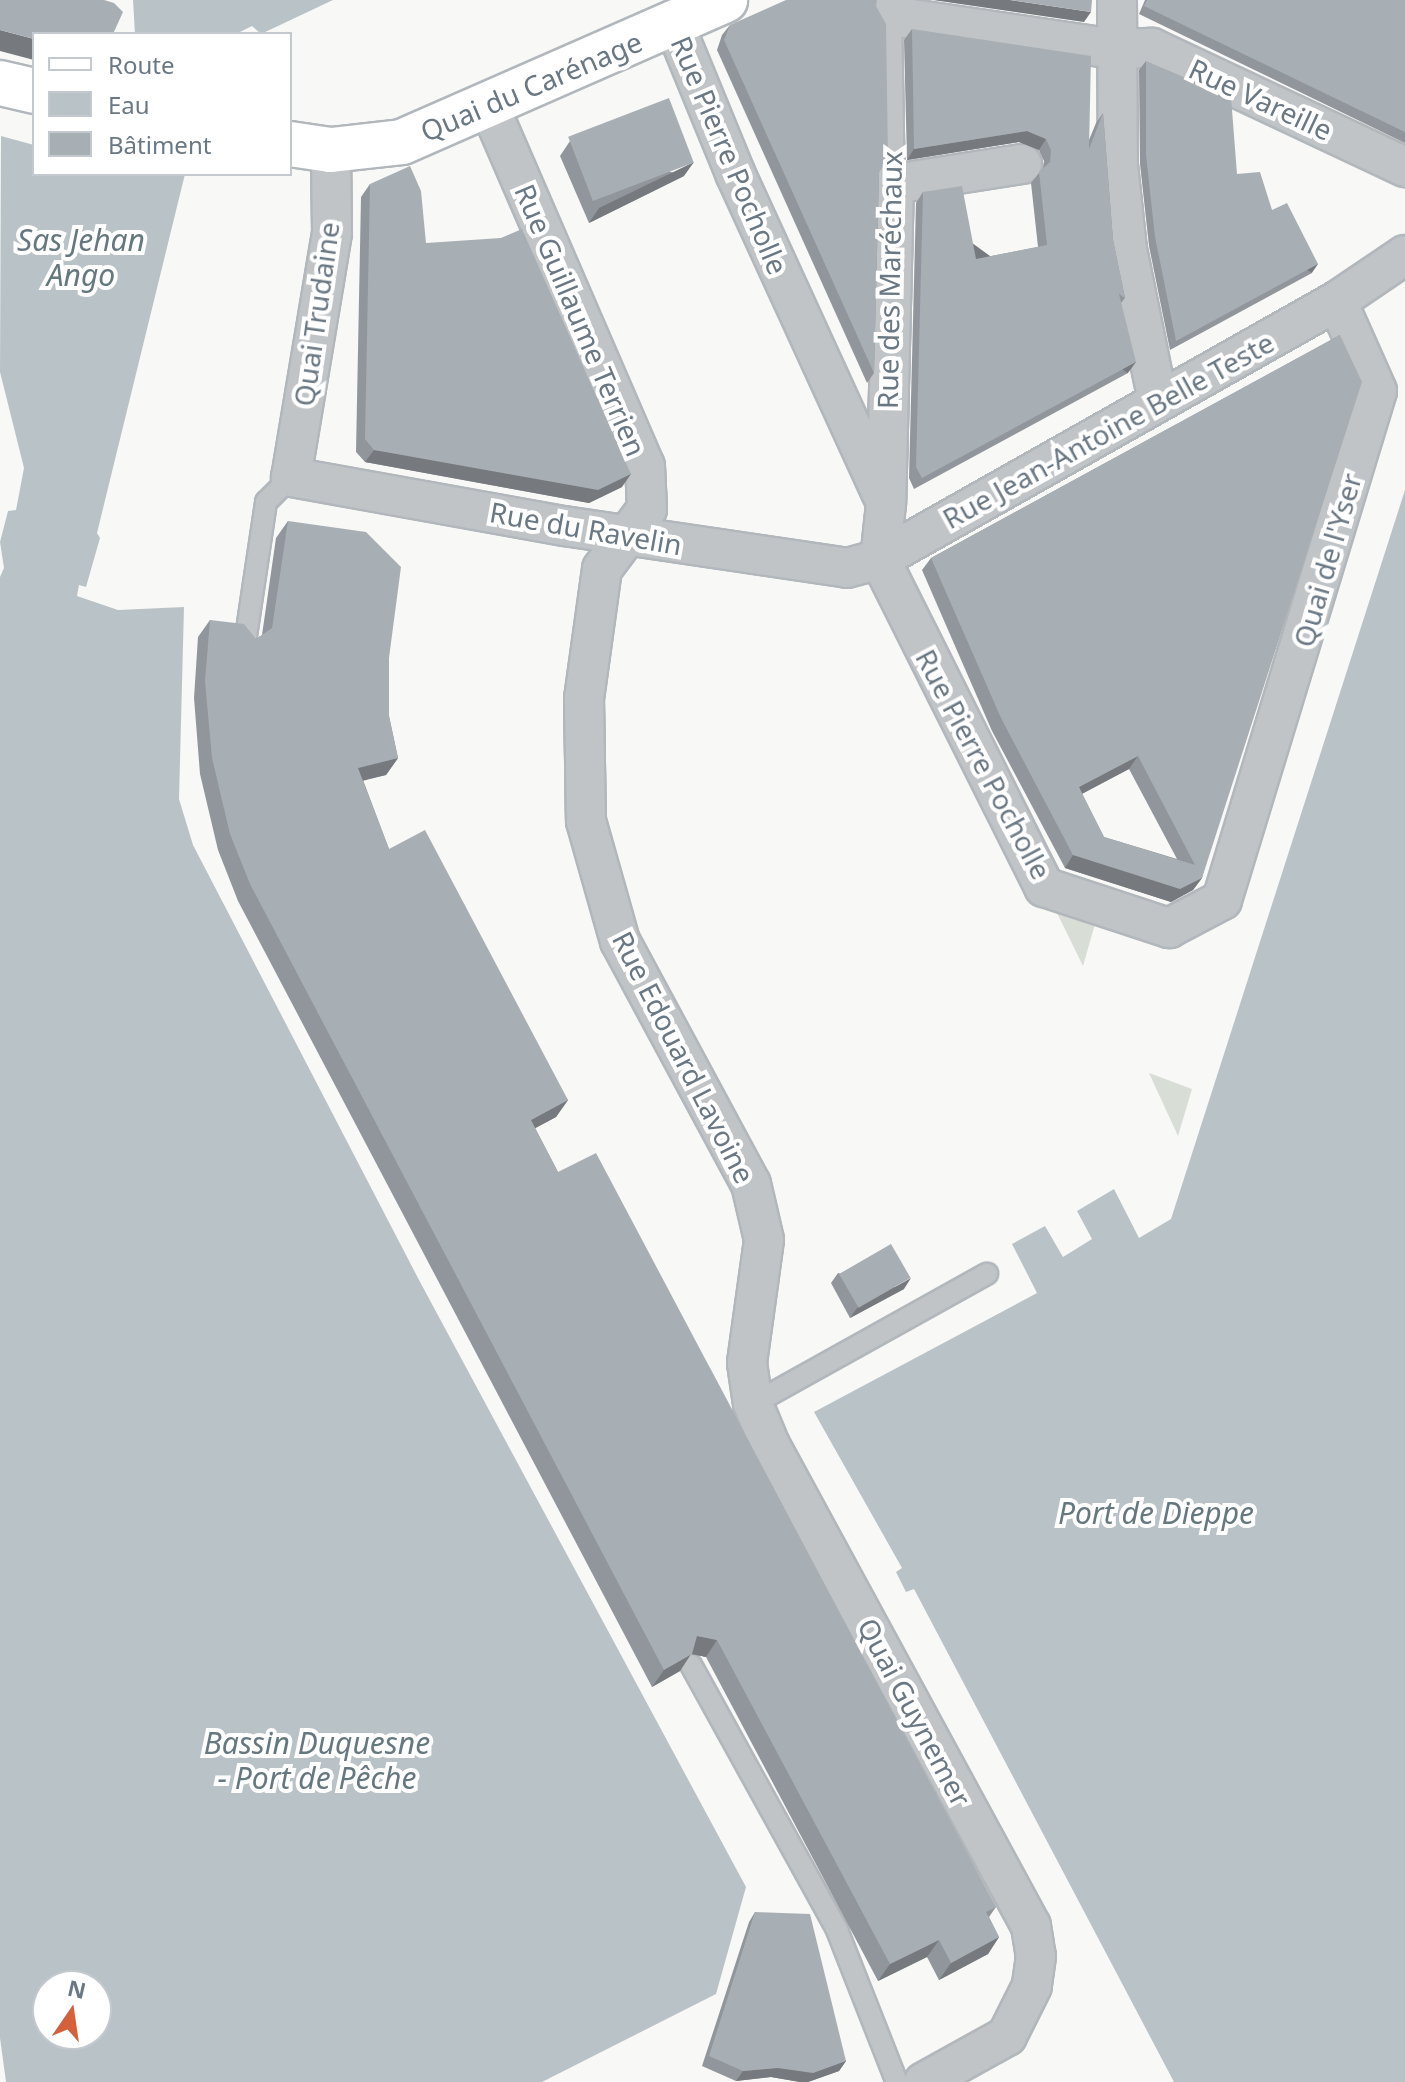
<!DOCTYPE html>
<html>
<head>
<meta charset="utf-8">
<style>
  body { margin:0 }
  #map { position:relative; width:1405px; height:2082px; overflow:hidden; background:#f8f8f6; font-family:"Noto Sans",sans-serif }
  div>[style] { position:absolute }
  .green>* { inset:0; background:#d8ddd6 }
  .water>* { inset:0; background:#b9c3c7 }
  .roads { filter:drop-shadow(2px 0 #b2b7bc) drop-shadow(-2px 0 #b2b7bc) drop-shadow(0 2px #b2b7bc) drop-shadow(0 -2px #b2b7bc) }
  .lane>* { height:20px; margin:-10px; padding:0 10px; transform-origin:10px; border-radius:10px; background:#c0c4c7 }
  .street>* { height:38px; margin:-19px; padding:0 19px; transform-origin:19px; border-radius:19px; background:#c0c4c7 }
  .secondary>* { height:44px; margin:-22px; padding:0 22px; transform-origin:22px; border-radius:22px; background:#fff }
  .wall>* { inset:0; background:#90969b }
  .shaded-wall>* { inset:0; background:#767a7e; transform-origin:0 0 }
  .building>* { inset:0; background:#a8afb4; transform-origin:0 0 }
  span { translate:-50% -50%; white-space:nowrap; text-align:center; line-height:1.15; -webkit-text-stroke:8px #fff; paint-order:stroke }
  .street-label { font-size:28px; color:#6a7884 }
  .water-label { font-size:30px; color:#66787f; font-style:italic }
  .legend { position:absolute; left:32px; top:32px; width:260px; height:144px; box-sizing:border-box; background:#fff; border:2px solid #c3c9ce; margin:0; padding:10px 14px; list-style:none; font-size:24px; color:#6a7884 }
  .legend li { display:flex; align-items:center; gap:16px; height:40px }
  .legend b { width:40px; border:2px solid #c3c9ce }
  .north { position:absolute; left:32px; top:1970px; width:80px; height:80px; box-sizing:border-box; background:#fff; border:2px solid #c3c9ce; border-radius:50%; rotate:13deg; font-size:22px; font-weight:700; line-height:32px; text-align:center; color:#6a7884 }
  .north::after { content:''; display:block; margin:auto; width:28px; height:36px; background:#d4613b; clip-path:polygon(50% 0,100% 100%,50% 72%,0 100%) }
</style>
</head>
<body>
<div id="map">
  <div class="green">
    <i style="clip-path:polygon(1057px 913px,1095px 924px,1083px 966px)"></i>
    <i style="clip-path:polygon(1149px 1073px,1192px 1089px,1178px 1136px)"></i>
  </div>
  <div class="water">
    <i style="clip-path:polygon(133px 0,333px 0,261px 34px,252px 26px,236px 34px,135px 34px)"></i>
    <i style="clip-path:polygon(evenodd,1px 136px,34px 145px,34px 174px,185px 174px,97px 533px,100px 538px,86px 587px,79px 585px,77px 596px,118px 610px,184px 607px,179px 799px,193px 845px,419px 1280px,746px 1887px,716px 1994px,542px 2082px,6px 2082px,0 2038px,0 577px,4px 568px,0 542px,8px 511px,16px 510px,24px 468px,0 372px,1px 136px,48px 1986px,96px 1986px,96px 2034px,48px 2034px,48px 1986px)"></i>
    <i style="clip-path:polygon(1405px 490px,1405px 2082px,1174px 2082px,914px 1589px,906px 1592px,896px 1572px,902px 1568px,814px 1412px,1037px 1293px,1012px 1244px,1045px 1226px,1063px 1257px,1092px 1239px,1077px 1211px,1114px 1189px,1139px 1238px,1171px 1219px)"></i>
  </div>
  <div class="roads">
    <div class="lane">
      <i style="left:891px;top:16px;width:168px;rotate:89deg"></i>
      <i style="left:245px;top:643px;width:143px;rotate:-81.5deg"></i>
      <i style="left:266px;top:502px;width:35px;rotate:-45deg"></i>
      <i style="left:753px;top:1404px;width:268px;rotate:-29.1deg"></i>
      <i style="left:691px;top:1665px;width:303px;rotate:61.1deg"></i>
      <i style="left:837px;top:1930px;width:163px;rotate:68.5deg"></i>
    </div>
    <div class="street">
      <i style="left:891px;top:0;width:16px;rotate:90deg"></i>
      <i style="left:891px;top:16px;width:225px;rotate:8.4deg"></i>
      <i style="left:1114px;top:49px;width:38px;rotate:-2deg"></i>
      <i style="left:1152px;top:48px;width:280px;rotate:25.2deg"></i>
      <i style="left:1117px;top:0;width:165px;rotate:89.7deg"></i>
      <i style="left:1118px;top:165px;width:84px;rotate:83.9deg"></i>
      <i style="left:1127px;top:249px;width:155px;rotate:78.5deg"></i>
      <i style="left:674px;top:24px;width:161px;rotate:67.7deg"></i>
      <i style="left:735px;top:173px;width:353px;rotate:65.4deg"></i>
      <i style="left:489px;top:106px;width:392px;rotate:66.6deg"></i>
      <i style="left:645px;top:466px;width:43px;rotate:87.3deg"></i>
      <i style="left:647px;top:509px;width:75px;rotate:126.9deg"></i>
      <i style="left:602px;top:569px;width:130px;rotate:97.9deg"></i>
      <i style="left:584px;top:698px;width:123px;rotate:89.1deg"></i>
      <i style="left:586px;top:821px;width:125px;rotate:74.2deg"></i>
      <i style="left:620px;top:941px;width:276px;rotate:61.7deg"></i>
      <i style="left:751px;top:1184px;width:57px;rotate:76.9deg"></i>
      <i style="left:764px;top:1240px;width:124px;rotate:97.9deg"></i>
      <i style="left:747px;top:1363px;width:41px;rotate:81.7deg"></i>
      <i style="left:753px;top:1404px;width:44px;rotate:67.5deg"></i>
      <i style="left:770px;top:1445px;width:547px;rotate:61.51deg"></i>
      <i style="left:1031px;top:1926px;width:30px;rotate:81deg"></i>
      <i style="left:1036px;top:1956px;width:30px;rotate:98deg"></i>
      <i style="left:1032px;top:1986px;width:56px;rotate:116.6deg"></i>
      <i style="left:1007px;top:2036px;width:95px;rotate:151deg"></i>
      <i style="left:331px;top:150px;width:83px;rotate:89.3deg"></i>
      <i style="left:332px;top:233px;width:247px;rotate:99.5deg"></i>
      <i style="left:291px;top:477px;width:277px;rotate:10.2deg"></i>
      <i style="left:564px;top:526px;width:286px;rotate:8.4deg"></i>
      <i style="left:847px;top:568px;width:34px;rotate:-15deg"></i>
      <i style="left:880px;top:559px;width:525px;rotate:-29.45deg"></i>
      <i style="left:1337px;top:301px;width:82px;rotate:-34.1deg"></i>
      <i style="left:1022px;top:164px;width:130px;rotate:171.1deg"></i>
      <i style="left:894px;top:184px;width:320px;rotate:91.4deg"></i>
      <i style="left:886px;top:504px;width:55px;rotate:96.2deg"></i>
      <i style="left:880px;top:559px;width:367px;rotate:63.4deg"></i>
      <i style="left:1044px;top:887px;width:132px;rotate:18.2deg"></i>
      <i style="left:1169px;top:928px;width:60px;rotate:-27.8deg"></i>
      <i style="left:1222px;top:900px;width:532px;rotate:-73.06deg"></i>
      <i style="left:1377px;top:391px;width:98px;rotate:-114deg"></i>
    </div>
    <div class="secondary">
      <i style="left:0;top:83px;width:35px;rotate:13deg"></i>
      <i style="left:290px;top:144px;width:41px;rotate:8.3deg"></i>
      <i style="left:331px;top:150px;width:71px;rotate:-6.4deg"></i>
      <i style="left:402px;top:142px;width:353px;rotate:-23.7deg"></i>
    </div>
  </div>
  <div class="wall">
    <i style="clip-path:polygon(1145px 0,1405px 0,1405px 143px,1139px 14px)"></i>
    <i style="clip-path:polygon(876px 6px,879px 173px,874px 373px,867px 383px,717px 50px,722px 35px,730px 25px)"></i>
    <i style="clip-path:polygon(912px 29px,1089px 140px,1096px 123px,1103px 113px,1113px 240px,1125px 298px,1121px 303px,1128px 373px,914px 489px,909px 478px,916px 203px,923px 192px,976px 259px,1038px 247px,1031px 183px,1043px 168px,1044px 161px,1039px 150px,1019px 142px,907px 160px,904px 40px)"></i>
    <i style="clip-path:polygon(1146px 61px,1237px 174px,1272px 210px,1312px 273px,1170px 350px,1149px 246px,1140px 164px,1139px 70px)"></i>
    <i style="clip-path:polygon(570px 141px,684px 176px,589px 223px,560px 156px)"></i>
    <i style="clip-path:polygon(370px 184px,622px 487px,589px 503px,365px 462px,356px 452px,361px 197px)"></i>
    <i style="clip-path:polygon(evenodd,1340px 335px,1202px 878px,1193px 890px,1171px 902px,1065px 868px,992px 731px,922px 570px,931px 558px,1340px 335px,1129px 769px,1177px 859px,1104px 837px,1082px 794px,1129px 769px)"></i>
    <i style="clip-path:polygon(288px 521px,389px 658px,389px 716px,398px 758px,386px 775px,363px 780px,389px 849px,568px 1100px,556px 1117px,535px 1128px,558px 1172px,996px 1907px,989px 1917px,999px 1937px,988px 1954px,939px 1980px,927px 1957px,878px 1981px,706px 1657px,691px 1654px,680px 1671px,652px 1687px,238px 901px,218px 850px,200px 774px,194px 698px,198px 637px,210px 620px,256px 639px,262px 635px,276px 538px)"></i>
    <i style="clip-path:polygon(838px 1273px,904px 1289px,850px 1318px,831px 1283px)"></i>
    <i style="clip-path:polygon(755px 1912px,846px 2061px,839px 2071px,808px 2082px,800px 2082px,771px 2077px,736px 2081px,702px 2066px,749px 1922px)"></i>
  </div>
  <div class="shaded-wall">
    <i style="clip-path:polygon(933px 0,1010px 0,1091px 12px,1084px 22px)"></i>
    <i style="clip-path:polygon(0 30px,34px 39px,34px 60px,0 51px)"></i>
    <i style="clip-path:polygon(1027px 131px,1046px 139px,1039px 150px,1019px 142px,907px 160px,914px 149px)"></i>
    <i style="clip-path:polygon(694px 162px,684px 176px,589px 223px,599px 208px)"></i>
    <i style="left:1318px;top:264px;width:11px;height:162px;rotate:124deg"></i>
    <i style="left:1136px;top:362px;width:14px;height:243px;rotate:126deg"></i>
    <i style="clip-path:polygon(374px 450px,631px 474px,622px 487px,589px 503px,365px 462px)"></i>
    <i style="clip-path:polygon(1138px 756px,1129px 769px,1070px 800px,1079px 787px)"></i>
    <i style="clip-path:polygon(398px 758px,386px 775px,346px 785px,358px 768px)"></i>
    <i style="clip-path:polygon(1073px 855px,1202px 878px,1193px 890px,1171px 902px,1065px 868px)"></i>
    <i style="clip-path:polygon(568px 1100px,556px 1117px,519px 1137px,531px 1120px)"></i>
    <i style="clip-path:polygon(911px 1278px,904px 1289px,850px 1318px,857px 1308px)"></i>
    <i style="clip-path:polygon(697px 1636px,717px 1640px,706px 1657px,691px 1654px,680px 1671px,652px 1687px,664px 1670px)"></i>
    <i style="clip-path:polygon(999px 1937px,988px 1954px,939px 1980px,951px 1963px)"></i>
    <i style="clip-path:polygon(939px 1940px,927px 1957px,878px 1981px,890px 1964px)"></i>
    <i style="clip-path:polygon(846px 2061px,839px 2071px,808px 2082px,800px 2082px,771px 2077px,736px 2081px,743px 2071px)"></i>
  </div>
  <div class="building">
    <i style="clip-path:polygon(0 0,104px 0,114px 3px,123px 12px,113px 34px,34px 34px,34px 39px,0 30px)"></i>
    <i style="clip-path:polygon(786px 0,877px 0,876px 6px,886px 24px,888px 156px,879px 173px,874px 373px,724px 40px,730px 25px)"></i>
    <i style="clip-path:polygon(1010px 0,1092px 0,1091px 12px)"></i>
    <i style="clip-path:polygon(1147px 0,1405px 0,1405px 132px,1144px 6px)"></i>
    <i style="clip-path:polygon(912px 29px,1091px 56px,1089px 149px,1103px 113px,1113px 240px,1125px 298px,1119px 294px,1136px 362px,922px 478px,916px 467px,923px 192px,962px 186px,976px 259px,1047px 245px,1039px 172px,1050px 162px,1051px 150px,1046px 139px,1027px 131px,914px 149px)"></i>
    <i style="clip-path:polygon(1146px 61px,1231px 97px,1237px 174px,1260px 172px,1272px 210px,1287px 203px,1318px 264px,1176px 341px,1155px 237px,1146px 155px)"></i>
    <i style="left:669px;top:98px;width:69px;height:108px;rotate:69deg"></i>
    <i style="clip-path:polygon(410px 166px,421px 191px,426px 243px,501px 238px,522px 229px,631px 474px,598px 490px,374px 450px,365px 439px,370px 184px)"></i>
    <i style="clip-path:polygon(evenodd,1340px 335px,1362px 382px,1202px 878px,1180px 889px,1073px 855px,1001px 718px,931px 558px,1340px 335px,1138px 756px,1195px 865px,1104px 837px,1079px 787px,1138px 756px)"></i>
    <i style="clip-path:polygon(288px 521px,366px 532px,401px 567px,389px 658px,389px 716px,398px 758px,358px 768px,389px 849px,425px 830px,568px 1100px,531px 1120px,558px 1172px,596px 1153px,996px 1907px,986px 1912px,999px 1937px,951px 1963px,939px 1940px,890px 1964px,717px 1640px,697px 1636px,692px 1654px,664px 1670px,250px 884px,230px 834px,212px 758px,205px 681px,210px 620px,244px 624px,256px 639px,272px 628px)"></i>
    <i style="left:891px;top:1244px;width:39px;height:60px;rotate:60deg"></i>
    <i style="clip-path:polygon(755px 1912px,810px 1914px,846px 2061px,813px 2073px,778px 2068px,743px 2071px,709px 2056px)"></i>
  </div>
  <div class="street-label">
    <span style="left:531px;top:86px;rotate:-23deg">Quai du Carénage</span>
    <span style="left:1261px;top:99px;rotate:25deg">Rue Vareille</span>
    <span style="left:730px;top:155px;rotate:67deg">Rue Pierre Pocholle</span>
    <span style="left:889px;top:280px;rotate:-89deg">Rue des Maréchaux</span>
    <span style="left:316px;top:314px;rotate:-82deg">Quai Trudaine</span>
    <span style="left:581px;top:320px;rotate:67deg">Rue Guillaume Terrien</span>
    <span style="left:1108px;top:430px;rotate:-29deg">Rue Jean-Antoine Belle Teste</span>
    <span style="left:586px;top:528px;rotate:10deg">Rue du Ravelin</span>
    <span style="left:1327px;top:560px;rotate:-74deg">Quai de l'Yser</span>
    <span style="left:984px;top:764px;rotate:62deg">Rue Pierre Pocholle</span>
    <span style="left:684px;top:1057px;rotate:63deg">Rue Edouard Lavoine</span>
    <span style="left:915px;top:1712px;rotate:62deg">Quai Guynemer</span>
  </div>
  <div class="water-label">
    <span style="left:81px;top:257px">Sas Jehan<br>Ango</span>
    <span style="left:1156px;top:1513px">Port de Dieppe</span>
    <span style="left:317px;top:1760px">Bassin Duquesne<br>- Port de Pêche</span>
  </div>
  <ul class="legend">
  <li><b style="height:10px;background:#fff"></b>Route</li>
  <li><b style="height:22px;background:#b9c3c7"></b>Eau</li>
  <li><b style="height:22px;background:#a8afb4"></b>Bâtiment</li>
  </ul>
  <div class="north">N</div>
</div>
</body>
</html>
